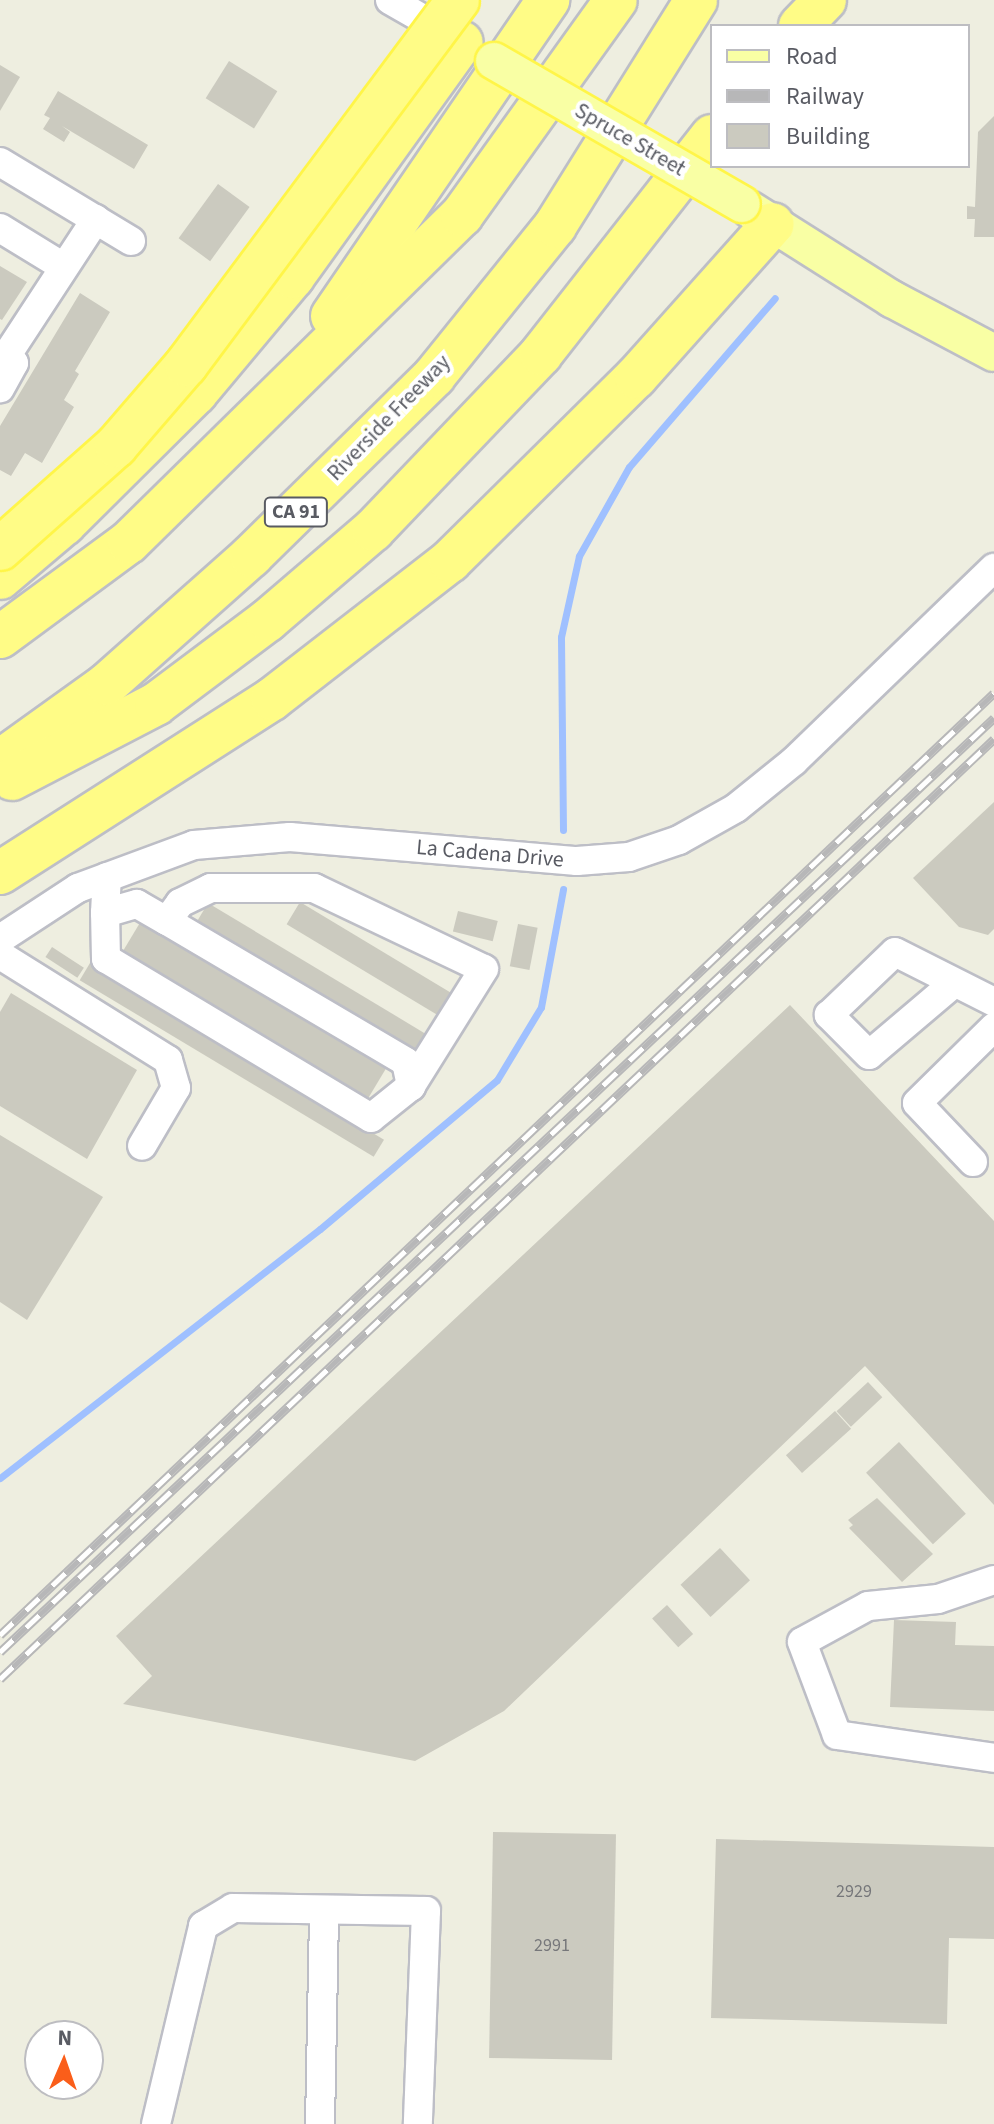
<!DOCTYPE html>
<html>
<head>
<meta charset="utf-8">
<style>
  body { margin:0 }
  #map { position:relative; width:994px; height:2124px; overflow:hidden; background:#eeeee0; font-family:"Source Sans 3",sans-serif }
  div>[style] { position:absolute }
  .stream>* { height:7px; margin:-3.5px; padding:0 3.5px; transform-origin:3.5px; border-radius:3.5px; background:#9fc0ff }
  .building>* { inset:0; background:#cbcabf; transform-origin:0 0 }
  .roads { filter:drop-shadow(2px 0 #bdbec6) drop-shadow(-2px 0 #bdbec6) drop-shadow(0 2px #bdbec6) drop-shadow(0 -2px #bdbec6) }
  .minor>* { height:28px; margin:-14px; padding:0 14px; transform-origin:14px; border-radius:14px; background:#fff }
  .major>* { height:36px; margin:-18px; padding:0 18px; transform-origin:18px; border-radius:18px; background:#f9ffa4 }
  .highway>* { height:42px; margin:-21px; padding:0 21px; transform-origin:21px; border-radius:21px; background:#fffc86 }
  .rail>* { height:9px; margin-top:-4.5px; transform-origin:0; background:repeating-linear-gradient(90deg,#fff 0 18px,#b7b7b8 0 36px); box-sizing:border-box; border-block:2px solid #b7b7b8 }
  .bridges { filter:drop-shadow(2px 0 #fff548) drop-shadow(-2px 0 #fff548) drop-shadow(0 2px #fff548) drop-shadow(0 -2px #fff548) }
  .major-bridge>* { height:36px; margin:-18px; padding:0 18px; transform-origin:18px; border-radius:18px; background:#f9ffa4 }
  .highway-bridge>* { height:42px; margin:-21px; padding:0 21px; transform-origin:21px; border-radius:21px; background:#fffc86 }
  span { translate:-50% -50%; white-space:nowrap; text-align:center; line-height:1.15; -webkit-text-stroke:8px #fff; paint-order:stroke }
  .number-label { font-size:18px; color:#76777a }
  .number-label span { -webkit-text-stroke-width:0 }
  .shield-label span { padding:2px 6px; background:#fff; border:2px solid; border-radius:6px; -webkit-text-stroke-width:0 }
  .shield-label { font-size:20px; color:#595b63; font-weight:700 }
  .street-label { font-size:22px; color:#595b63 }
  .legend { position:absolute; left:710px; top:24px; width:260px; height:144px; box-sizing:border-box; background:#fff; border:2px solid #bdbdc1; margin:0; padding:10px 14px; list-style:none; font-size:24px; color:#595b63 }
  .legend li { display:flex; align-items:center; gap:16px; height:40px }
  .legend b { width:40px; border:2px solid #bdbdc1 }
  .north { position:absolute; left:24px; top:2020px; width:80px; height:80px; box-sizing:border-box; background:#fff; border:2px solid #bdbdc1; border-radius:50%; rotate:2deg; font-size:22px; font-weight:700; line-height:32px; text-align:center; color:#595b63 }
  .north::after { content:''; display:block; margin:auto; width:28px; height:36px; background:#fa5e1a; clip-path:polygon(50% 0,100% 100%,50% 72%,0 100%) }
</style>
</head>
<body>
<div id="map">
  <div class="stream">
    <i style="left:563px;top:830px;width:193px;rotate:-90.6deg"></i>
    <i style="left:561px;top:637px;width:83px;rotate:-77.5deg"></i>
    <i style="left:579px;top:556px;width:102px;rotate:-60.7deg"></i>
    <i style="left:629px;top:467px;width:223px;rotate:-49.2deg"></i>
    <i style="left:0;top:1478px;width:405px;rotate:-37.9deg"></i>
    <i style="left:320px;top:1229px;width:231px;rotate:-40.1deg"></i>
    <i style="left:497px;top:1080px;width:85px;rotate:-58.9deg"></i>
    <i style="left:541px;top:1007px;width:120px;rotate:-79.4deg"></i>
  </div>
  <div class="building">
    <i style="left:229px;top:61px;width:57px;height:44px;rotate:32deg"></i>
    <i style="clip-path:polygon(0 65px,20px 77px,0 111px)"></i>
    <i style="clip-path:polygon(58px 91px,148px 145px,134px 169px,62px 126px,70px 132px,64px 142px,43px 129px,50px 118px,44px 115px)"></i>
    <i style="clip-path:polygon(994px 116px,994px 237px,974px 237px,975px 219px,967px 219px,967px 206px,975px 207px,978px 132px)"></i>
    <i style="left:218px;top:184px;width:39px;height:67px;rotate:36deg"></i>
    <i style="clip-path:polygon(0 266px,27px 282px,2px 320px,0 319px)"></i>
    <i style="clip-path:polygon(80px 293px,110px 312px,75px 371px,79px 374px,64px 400px,74px 407px,42px 463px,25px 453px,11px 476px,0 470px,0 426px)"></i>
    <i style="clip-path:polygon(994px 802px,994px 929px,988px 935px,959px 927px,913px 878px)"></i>
    <i style="left:300px;top:902px;width:178px;height:26px;rotate:31deg"></i>
    <i style="left:208px;top:903px;width:258px;height:25px;rotate:31deg"></i>
    <i style="left:458px;top:911px;width:41px;height:21px;rotate:14deg"></i>
    <i style="left:141px;top:921px;width:286px;height:39px;rotate:31deg"></i>
    <i style="left:518px;top:924px;width:20px;height:43px;rotate:11deg"></i>
    <i style="left:52px;top:947px;width:38px;height:12px;rotate:33deg"></i>
    <i style="left:90px;top:963px;width:343px;height:20px;rotate:31deg"></i>
    <i style="clip-path:polygon(11px 993px,137px 1070px,87px 1159px,0 1106px,0 1012px)"></i>
    <i style="clip-path:polygon(790px 1005px,994px 1221px,994px 1505px,865px 1366px,504px 1711px,415px 1761px,123px 1704px,152px 1676px,116px 1636px)"></i>
    <i style="clip-path:polygon(0 1135px,103px 1197px,27px 1320px,0 1302px)"></i>
    <i style="left:868px;top:1382px;width:21px;height:43px;rotate:47deg"></i>
    <i style="left:835px;top:1411px;width:24px;height:66px;rotate:48deg"></i>
    <i style="left:899px;top:1442px;width:98px;height:45px;rotate:47deg"></i>
    <i style="clip-path:polygon(877px 1498px,933px 1554px,902px 1582px,849px 1528px,853px 1525px,848px 1520px)"></i>
    <i style="left:720px;top:1548px;width:44px;height:54px;rotate:47deg"></i>
    <i style="left:667px;top:1605px;width:39px;height:20px;rotate:48deg"></i>
    <i style="clip-path:polygon(894px 1620px,956px 1622px,955px 1645px,994px 1646px,994px 1711px,890px 1707px)"></i>
    <i style="left:493px;top:1832px;width:123px;height:226px;rotate:1deg"></i>
    <i style="clip-path:polygon(716px 1839px,994px 1847px,994px 1939px,949px 1938px,947px 2024px,711px 2018px)"></i>
  </div>
  <div class="roads">
    <div class="minor">
      <i style="left:390px;top:0;width:70px;rotate:29.8deg"></i>
      <i style="left:0;top:162px;width:153px;rotate:31.1deg"></i>
      <i style="left:0;top:228px;width:73px;rotate:31.5deg"></i>
      <i style="left:0;top:355px;width:16px;rotate:30deg"></i>
      <i style="left:14px;top:363px;width:29px;rotate:119deg"></i>
      <i style="left:5px;top:358px;width:166px;rotate:-56.8deg"></i>
      <i style="left:105px;top:913px;width:33px;rotate:-16deg"></i>
      <i style="left:137px;top:904px;width:34px;rotate:30deg"></i>
      <i style="left:167px;top:921px;width:277px;rotate:30.5deg"></i>
      <i style="left:406px;top:1062px;width:25px;rotate:78deg"></i>
      <i style="left:411px;top:1086px;width:51px;rotate:141.3deg"></i>
      <i style="left:371px;top:1118px;width:309px;rotate:-149deg"></i>
      <i style="left:106px;top:959px;width:46px;rotate:-91.2deg"></i>
      <i style="left:105px;top:913px;width:36px;rotate:-87deg"></i>
      <i style="left:167px;top:921px;width:22px;rotate:-54deg"></i>
      <i style="left:180px;top:903px;width:34px;rotate:-26deg"></i>
      <i style="left:211px;top:888px;width:103px"></i>
      <i style="left:314px;top:888px;width:188px;rotate:25.5deg"></i>
      <i style="left:484px;top:969px;width:138px;rotate:122deg"></i>
      <i style="left:0;top:939px;width:93px;rotate:-33.2deg"></i>
      <i style="left:78px;top:888px;width:124px;rotate:-20.3deg"></i>
      <i style="left:194px;top:845px;width:96px;rotate:-4.8deg"></i>
      <i style="left:290px;top:837px;width:288px;rotate:4.8deg"></i>
      <i style="left:577px;top:861px;width:52px;rotate:-4.4deg"></i>
      <i style="left:629px;top:857px;width:53px;rotate:-18.8deg"></i>
      <i style="left:679px;top:840px;width:65px;rotate:-29.3deg"></i>
      <i style="left:736px;top:808px;width:75px;rotate:-39deg"></i>
      <i style="left:794px;top:761px;width:278px;rotate:-44deg"></i>
      <i style="left:0;top:955px;width:198px;rotate:32deg"></i>
      <i style="left:168px;top:1060px;width:29px;rotate:74deg"></i>
      <i style="left:176px;top:1088px;width:67px;rotate:120.4deg"></i>
      <i style="left:954px;top:983px;width:111px;rotate:139.7deg"></i>
      <i style="left:869px;top:1055px;width:57px;rotate:-135deg"></i>
      <i style="left:829px;top:1015px;width:91px;rotate:-43.7deg"></i>
      <i style="left:895px;top:952px;width:111px;rotate:26.8deg"></i>
      <i style="left:973px;top:1162px;width:81px;rotate:-133.5deg"></i>
      <i style="left:917px;top:1103px;width:108px;rotate:-44.6deg"></i>
      <i style="left:994px;top:1580px;width:59px;rotate:161.3deg"></i>
      <i style="left:938px;top:1599px;width:70px;rotate:174.3deg"></i>
      <i style="left:868px;top:1606px;width:75px;rotate:151.4deg"></i>
      <i style="left:802px;top:1642px;width:99px;rotate:69.4deg"></i>
      <i style="left:837px;top:1735px;width:159px;rotate:8.3deg"></i>
      <i style="left:156px;top:2124px;width:204px;rotate:-76.6deg"></i>
      <i style="left:203px;top:1926px;width:35px;rotate:-31deg"></i>
      <i style="left:233px;top:1908px;width:193px;rotate:0.9deg"></i>
      <i style="left:426px;top:1911px;width:213px;rotate:92.2deg"></i>
      <i style="left:320px;top:2124px;width:214px;rotate:-88.9deg"></i>
    </div>
    <div class="major">
      <i style="left:751px;top:210px;width:167px;rotate:32.3deg"></i>
      <i style="left:892px;top:299px;width:115px;rotate:27.9deg"></i>
    </div>
    <div class="highway">
      <i style="left:800px;top:26px;width:36px;rotate:-46deg"></i>
      <i style="left:332px;top:316px;width:383px;rotate:-55.6deg"></i>
      <i style="left:0;top:578px;width:84px;rotate:-40.2deg"></i>
      <i style="left:64px;top:524px;width:186px;rotate:-44.8deg"></i>
      <i style="left:196px;top:393px;width:151px;rotate:-50.1deg"></i>
      <i style="left:293px;top:277px;width:289px;rotate:-54.3deg"></i>
      <i style="left:0;top:637px;width:160px;rotate:-36.4deg"></i>
      <i style="left:129px;top:542px;width:467px;rotate:-44.5deg"></i>
      <i style="left:462px;top:215px;width:264px;rotate:-54.4deg"></i>
      <i style="left:0;top:761px;width:132px;rotate:-35.7deg"></i>
      <i style="left:107px;top:684px;width:193px;rotate:-41.6deg"></i>
      <i style="left:251px;top:556px;width:257px;rotate:-44.5deg"></i>
      <i style="left:434px;top:376px;width:193px;rotate:-51.1deg"></i>
      <i style="left:555px;top:226px;width:266px;rotate:-58deg"></i>
      <i style="left:12px;top:779px;width:162px;rotate:-27.5deg"></i>
      <i style="left:156px;top:704px;width:140px;rotate:-36.9deg"></i>
      <i style="left:268px;top:620px;width:138px;rotate:-40.6deg"></i>
      <i style="left:373px;top:530px;width:243px;rotate:-46.3deg"></i>
      <i style="left:541px;top:354px;width:277px;rotate:-51.9deg"></i>
      <i style="left:0;top:873px;width:323px;rotate:-32.6deg"></i>
      <i style="left:272px;top:699px;width:225px;rotate:-37.8deg"></i>
      <i style="left:450px;top:561px;width:262px;rotate:-44.7deg"></i>
      <i style="left:636px;top:377px;width:205px;rotate:-48.2deg"></i>
    </div>
  </div>
  <div class="rail">
    <i style="left:0;top:1635px;width:1369px;rotate:-43.46deg"></i>
    <i style="left:0;top:1652px;width:1364px;rotate:-43.22deg"></i>
    <i style="left:0;top:1679px;width:1368px;rotate:-43.4deg"></i>
  </div>
  <div class="bridges">
    <div class="major-bridge">
      <i style="left:494px;top:61px;width:286px;rotate:30deg"></i>
    </div>
    <div class="highway-bridge">
      <i style="left:0;top:549px;width:155px;rotate:-41.6deg"></i>
      <i style="left:116px;top:446px;width:107px;rotate:-49.2deg"></i>
      <i style="left:186px;top:365px;width:455px;rotate:-53.3deg"></i>
    </div>
  </div>
  <div class="number-label">
    <span style="left:854px;top:1892px">2929</span>
    <span style="left:552px;top:1946px">2991</span>
  </div>
  <div class="shield-label">
    <span style="left:296px;top:512px">CA 91</span>
  </div>
  <div class="street-label">
    <span style="left:630px;top:140px;rotate:30deg">Spruce Street</span>
    <span style="left:389px;top:418px;rotate:-46deg">Riverside Freeway</span>
    <span style="left:490px;top:854px;rotate:5deg">La Cadena Drive</span>
  </div>
  <ul class="legend">
  <li><b style="height:10px;background:#f9ffa4"></b>Road</li>
  <li><b style="height:10px;background:#b7b7b8"></b>Railway</li>
  <li><b style="height:22px;background:#cbcabf"></b>Building</li>
  </ul>
  <div class="north">N</div>
</div>
</body>
</html>
